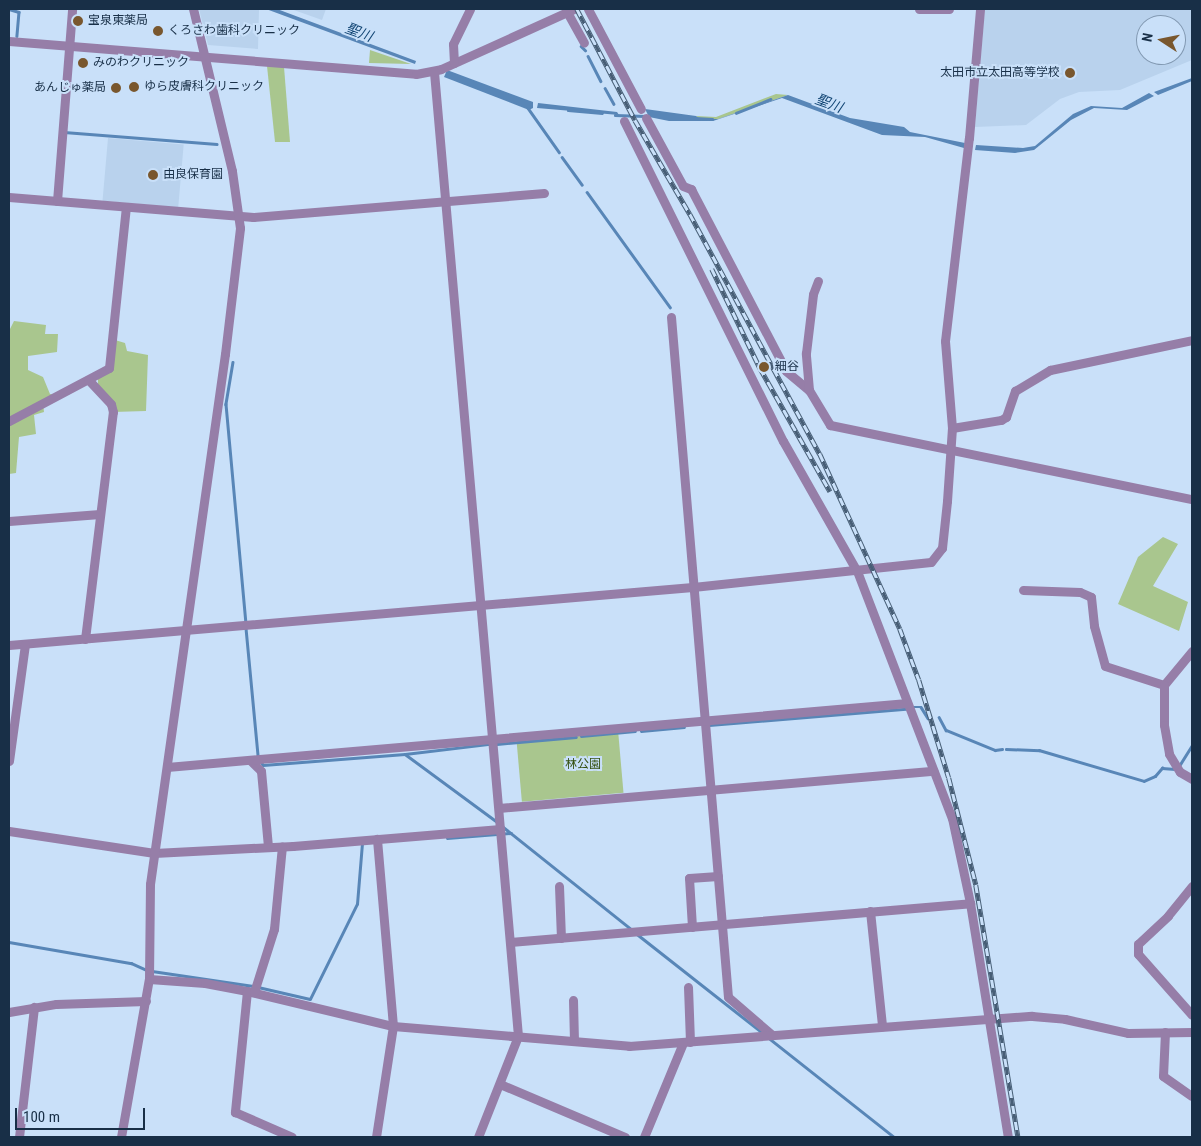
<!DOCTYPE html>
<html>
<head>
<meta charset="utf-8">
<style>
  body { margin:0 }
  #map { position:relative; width:1201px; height:1146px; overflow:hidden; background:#c9e0f9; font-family:"Roboto Condensed","Noto Sans JP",sans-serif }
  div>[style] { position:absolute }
  .built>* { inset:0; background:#b9d2ed; transform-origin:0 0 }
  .green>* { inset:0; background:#a9c68e; transform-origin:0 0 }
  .water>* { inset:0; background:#5886b7 }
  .stream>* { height:2.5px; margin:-1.25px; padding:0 1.25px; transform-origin:1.25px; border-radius:1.25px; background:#5886b7 }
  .minor>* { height:9px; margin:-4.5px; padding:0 4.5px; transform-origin:4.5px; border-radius:4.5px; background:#967ea8 }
  .rail>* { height:4.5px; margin-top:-2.25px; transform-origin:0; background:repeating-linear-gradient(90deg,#c9e0f9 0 8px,#475e76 0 16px); box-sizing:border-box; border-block:1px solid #475e76 }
  .dots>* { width:14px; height:14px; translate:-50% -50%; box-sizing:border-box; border:2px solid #c9e0f9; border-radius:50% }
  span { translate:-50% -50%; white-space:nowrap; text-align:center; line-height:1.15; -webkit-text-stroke:4px #c9e0f9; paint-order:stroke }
  .poi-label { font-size:12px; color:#182f47 }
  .left { translate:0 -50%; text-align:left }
  .right { translate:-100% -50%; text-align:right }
  .park-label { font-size:12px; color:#355010 }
  .water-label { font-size:14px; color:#0f4372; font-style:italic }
  .frame { position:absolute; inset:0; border:10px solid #182f47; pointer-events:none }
  .north { position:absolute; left:1136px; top:15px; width:50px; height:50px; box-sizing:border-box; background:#c9e0f9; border:1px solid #8299b2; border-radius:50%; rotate:281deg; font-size:14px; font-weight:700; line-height:20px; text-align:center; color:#182f47 }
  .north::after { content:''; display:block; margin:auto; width:18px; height:22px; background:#79572e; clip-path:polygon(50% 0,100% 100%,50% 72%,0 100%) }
  .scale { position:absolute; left:15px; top:1108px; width:130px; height:22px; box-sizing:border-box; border:2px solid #182f47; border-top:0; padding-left:6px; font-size:15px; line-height:18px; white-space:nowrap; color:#182f47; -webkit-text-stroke:4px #c9e0f9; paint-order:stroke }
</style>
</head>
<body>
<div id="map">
  <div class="built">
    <i style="clip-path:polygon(199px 9px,259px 10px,258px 49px,208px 45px)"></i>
    <i style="clip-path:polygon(291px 9px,326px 9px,322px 20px)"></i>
    <i style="clip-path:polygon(evenodd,985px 9px,1192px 9px,1192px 60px,1120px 90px,1079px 92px,1060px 99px,1026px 125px,975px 127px,985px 9px,1146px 25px,1176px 25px,1176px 55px,1146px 55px,1146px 25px)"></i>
    <i style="left:108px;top:138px;width:76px;height:63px;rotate:5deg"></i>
  </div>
  <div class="green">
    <i style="clip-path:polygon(370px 50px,411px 64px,369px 63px)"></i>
    <i style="clip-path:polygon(267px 66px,284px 67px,290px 142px,275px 142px)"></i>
    <i style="clip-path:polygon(776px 94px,788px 95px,718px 119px,700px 119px,696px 116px,716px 117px)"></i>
    <i style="clip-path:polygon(14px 321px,46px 325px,45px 334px,58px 334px,57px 352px,28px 356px,28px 370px,43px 377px,50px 394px,56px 395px,43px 404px,44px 412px,34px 415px,36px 434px,19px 437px,16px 473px,9px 474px,9px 331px)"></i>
    <i style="clip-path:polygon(115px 340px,125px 343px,127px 351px,148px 355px,146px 411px,113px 412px,98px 388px,98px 378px,109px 368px)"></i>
    <i style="clip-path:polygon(1163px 537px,1178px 544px,1153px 586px,1188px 602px,1179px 631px,1118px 604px,1138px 557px)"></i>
    <i style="left:618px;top:730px;width:63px;height:102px;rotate:85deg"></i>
  </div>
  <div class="water">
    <i style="clip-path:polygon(266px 9px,277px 9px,416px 61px,415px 64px)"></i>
    <i style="clip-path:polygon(447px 70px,533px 102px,533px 108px,529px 110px,444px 77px)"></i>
    <i style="clip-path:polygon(1192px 78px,1192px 81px,1158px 95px,1154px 92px)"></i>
    <i style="clip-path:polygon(1149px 93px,1154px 96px,1127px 110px,1094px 108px,1071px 120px,1034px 150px,1015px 153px,975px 150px,976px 145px,1023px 148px,1035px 146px,1073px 114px,1091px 106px,1122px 108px)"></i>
    <i style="clip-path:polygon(788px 95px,850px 118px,904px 127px,910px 132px,965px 143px,964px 148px,925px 137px,882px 135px,782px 98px,713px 121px,669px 121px,649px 117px,645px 109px,696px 116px,700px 119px,718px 119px)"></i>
    <i style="clip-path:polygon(538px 103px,617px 112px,619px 115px,537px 108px)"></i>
  </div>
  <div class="stream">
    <i style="left:9px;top:9px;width:10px;rotate:17deg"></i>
    <i style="left:19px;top:12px;width:24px;rotate:95deg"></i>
    <i style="left:581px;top:46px;width:6px;rotate:45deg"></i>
    <i style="left:588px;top:56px;width:28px;rotate:63deg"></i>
    <i style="left:605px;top:88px;width:18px;rotate:61deg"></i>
    <i style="left:528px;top:108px;width:54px;rotate:54.8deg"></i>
    <i style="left:568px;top:110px;width:34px;rotate:5deg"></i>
    <i style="left:736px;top:113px;width:37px;rotate:-22deg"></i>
    <i style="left:615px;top:115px;width:30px;rotate:2deg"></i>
    <i style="left:695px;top:118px;width:17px;rotate:3deg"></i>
    <i style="left:64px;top:132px;width:153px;rotate:4.5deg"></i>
    <i style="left:562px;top:157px;width:34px;rotate:54deg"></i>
    <i style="left:587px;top:192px;width:142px;rotate:54.2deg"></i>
    <i style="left:233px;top:362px;width:43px;rotate:99.5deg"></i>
    <i style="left:226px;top:404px;width:219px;rotate:84.8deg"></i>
    <i style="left:246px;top:628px;width:129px;rotate:84.6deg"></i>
    <i style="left:914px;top:707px;width:7px"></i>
    <i style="left:921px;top:707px;width:13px;rotate:58deg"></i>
    <i style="left:939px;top:717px;width:15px;rotate:62deg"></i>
    <i style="left:946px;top:730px;width:53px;rotate:22.2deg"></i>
    <i style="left:995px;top:750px;width:7px;rotate:-8deg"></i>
    <i style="left:709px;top:725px;width:197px;rotate:-4.7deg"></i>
    <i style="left:641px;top:731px;width:43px;rotate:-5.3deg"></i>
    <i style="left:581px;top:736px;width:54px;rotate:-5.3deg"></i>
    <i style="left:497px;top:744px;width:79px;rotate:-5.1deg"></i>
    <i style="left:1006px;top:749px;width:33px;rotate:2deg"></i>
    <i style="left:1039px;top:750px;width:109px;rotate:16.4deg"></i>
    <i style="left:1144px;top:781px;width:12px;rotate:-24deg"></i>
    <i style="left:1155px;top:776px;width:11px;rotate:-49deg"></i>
    <i style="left:1162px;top:768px;width:13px;rotate:4deg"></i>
    <i style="left:405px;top:754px;width:85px;rotate:-6.8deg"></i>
    <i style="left:261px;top:761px;width:4px;rotate:63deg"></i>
    <i style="left:263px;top:765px;width:142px;rotate:-4.4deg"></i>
    <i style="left:405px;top:754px;width:113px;rotate:36.4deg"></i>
    <i style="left:1179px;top:766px;width:25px;rotate:-58deg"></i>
    <i style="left:502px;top:826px;width:165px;rotate:38.6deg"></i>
    <i style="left:447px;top:838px;width:64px;rotate:-4.5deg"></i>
    <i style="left:637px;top:934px;width:162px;rotate:38.2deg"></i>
    <i style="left:9px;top:942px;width:124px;rotate:9.8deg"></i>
    <i style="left:131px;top:963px;width:17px;rotate:24deg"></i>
    <i style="left:152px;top:971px;width:102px;rotate:8.4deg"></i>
    <i style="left:258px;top:987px;width:53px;rotate:13deg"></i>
    <i style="left:310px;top:999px;width:106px;rotate:-63.7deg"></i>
    <i style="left:357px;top:904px;width:61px;rotate:-85.3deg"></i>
    <i style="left:770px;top:1039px;width:158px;rotate:38.3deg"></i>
  </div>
  <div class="minor">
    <i style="left:588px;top:9px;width:113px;rotate:62.1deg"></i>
    <i style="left:919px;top:9px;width:30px"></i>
    <i style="left:567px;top:12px;width:35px;rotate:61deg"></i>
    <i style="left:9px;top:41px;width:408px;rotate:4.6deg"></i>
    <i style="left:416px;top:74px;width:25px;rotate:-11deg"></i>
    <i style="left:441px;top:69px;width:146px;rotate:-24.3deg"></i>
    <i style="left:454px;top:63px;width:19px;rotate:-93deg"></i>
    <i style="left:453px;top:44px;width:39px;rotate:-64deg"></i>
    <i style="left:434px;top:72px;width:968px;rotate:85.02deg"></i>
    <i style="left:518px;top:1036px;width:109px;rotate:111.6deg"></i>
    <i style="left:646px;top:118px;width:77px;rotate:61.4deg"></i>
    <i style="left:683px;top:186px;width:9px;rotate:21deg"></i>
    <i style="left:691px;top:189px;width:205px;rotate:62.4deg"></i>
    <i style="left:786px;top:371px;width:30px;rotate:40deg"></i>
    <i style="left:809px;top:390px;width:41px;rotate:59deg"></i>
    <i style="left:830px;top:425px;width:369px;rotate:11.6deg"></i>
    <i style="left:624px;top:121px;width:357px;rotate:63.6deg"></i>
    <i style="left:783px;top:441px;width:150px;rotate:60.4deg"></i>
    <i style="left:857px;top:571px;width:265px;rotate:69deg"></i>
    <i style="left:952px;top:818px;width:87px;rotate:78deg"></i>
    <i style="left:970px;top:903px;width:237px;rotate:80.8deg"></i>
    <i style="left:9px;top:197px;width:245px;rotate:4.7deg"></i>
    <i style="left:253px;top:217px;width:292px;rotate:-4.7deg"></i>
    <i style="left:57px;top:201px;width:193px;rotate:-85.5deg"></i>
    <i style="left:671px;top:317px;width:682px;rotate:85.21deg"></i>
    <i style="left:728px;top:997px;width:57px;rotate:40.7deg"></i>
    <i style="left:809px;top:390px;width:37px;rotate:-95deg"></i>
    <i style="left:806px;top:353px;width:59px;rotate:-83.2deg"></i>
    <i style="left:813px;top:294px;width:14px;rotate:-69deg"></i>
    <i style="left:9px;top:421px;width:113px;rotate:-27.9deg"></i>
    <i style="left:109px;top:368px;width:162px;rotate:-84deg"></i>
    <i style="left:952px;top:428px;width:50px;rotate:-9.3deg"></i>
    <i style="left:1001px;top:420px;width:6px;rotate:-31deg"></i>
    <i style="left:1006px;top:417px;width:28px;rotate:-71deg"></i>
    <i style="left:1015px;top:391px;width:41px;rotate:-31deg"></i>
    <i style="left:1050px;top:370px;width:145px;rotate:-11.9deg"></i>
    <i style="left:9px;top:521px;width:91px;rotate:-4.4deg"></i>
    <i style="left:1023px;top:590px;width:57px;rotate:2deg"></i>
    <i style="left:1080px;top:592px;width:12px;rotate:24deg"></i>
    <i style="left:1091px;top:597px;width:29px;rotate:84deg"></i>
    <i style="left:1094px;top:626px;width:41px;rotate:74.6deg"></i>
    <i style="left:1105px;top:666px;width:62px;rotate:17.9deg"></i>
    <i style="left:85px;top:639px;width:229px;rotate:-83deg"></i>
    <i style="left:113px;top:412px;width:8px;rotate:-104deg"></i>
    <i style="left:111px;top:404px;width:33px;rotate:-133deg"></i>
    <i style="left:9px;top:645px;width:686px;rotate:-4.85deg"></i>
    <i style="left:693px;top:587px;width:239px;rotate:-6deg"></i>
    <i style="left:931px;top:562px;width:18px;rotate:-52deg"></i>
    <i style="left:942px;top:548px;width:47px;rotate:-83.9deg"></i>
    <i style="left:947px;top:501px;width:73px;rotate:-86.1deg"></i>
    <i style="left:952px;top:428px;width:87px;rotate:-94.6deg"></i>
    <i style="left:945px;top:341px;width:204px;rotate:-83.3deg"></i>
    <i style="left:969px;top:138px;width:129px;rotate:-85.1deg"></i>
    <i style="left:1192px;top:651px;width:44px;rotate:129.5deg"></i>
    <i style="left:1164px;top:685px;width:40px;rotate:90deg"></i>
    <i style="left:1164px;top:725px;width:29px;rotate:80deg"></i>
    <i style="left:1169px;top:754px;width:21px;rotate:59deg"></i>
    <i style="left:1180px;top:772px;width:14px;rotate:30deg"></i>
    <i style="left:9px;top:761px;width:118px;rotate:-82.2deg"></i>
    <i style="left:251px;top:761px;width:14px;rotate:45deg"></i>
    <i style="left:261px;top:771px;width:76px;rotate:84.7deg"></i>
    <i style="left:167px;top:767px;width:743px;rotate:-4.94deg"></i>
    <i style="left:499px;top:808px;width:436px;rotate:-4.9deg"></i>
    <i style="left:9px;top:831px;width:147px;rotate:8.6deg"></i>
    <i style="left:154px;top:853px;width:139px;rotate:-2.9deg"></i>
    <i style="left:293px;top:846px;width:208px;rotate:-4.7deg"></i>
    <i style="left:559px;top:886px;width:52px;rotate:87.8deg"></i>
    <i style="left:1192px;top:886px;width:38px;rotate:129deg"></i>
    <i style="left:1168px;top:916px;width:41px;rotate:137deg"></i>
    <i style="left:1138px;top:944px;width:10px;rotate:90deg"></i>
    <i style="left:1138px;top:954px;width:81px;rotate:48.5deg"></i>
    <i style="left:870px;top:911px;width:116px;rotate:84deg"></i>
    <i style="left:692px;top:927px;width:49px;rotate:-93.5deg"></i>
    <i style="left:689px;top:878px;width:29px;rotate:-4deg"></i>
    <i style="left:510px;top:942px;width:462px;rotate:-4.8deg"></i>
    <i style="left:149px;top:979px;width:56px;rotate:4.1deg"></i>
    <i style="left:205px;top:983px;width:43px;rotate:10.8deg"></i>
    <i style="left:247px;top:991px;width:150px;rotate:13.5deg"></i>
    <i style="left:393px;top:1026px;width:237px;rotate:4.8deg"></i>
    <i style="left:629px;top:1046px;width:404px;rotate:-4.3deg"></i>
    <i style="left:1032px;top:1016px;width:33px;rotate:5deg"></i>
    <i style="left:1065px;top:1019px;width:65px;rotate:12.5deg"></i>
    <i style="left:1128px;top:1033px;width:64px;rotate:-0.9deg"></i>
    <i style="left:688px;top:987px;width:55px;rotate:87.9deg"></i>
    <i style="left:247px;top:991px;width:122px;rotate:95.7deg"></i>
    <i style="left:235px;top:1112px;width:62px;rotate:23.7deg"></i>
    <i style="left:254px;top:992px;width:66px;rotate:-72.4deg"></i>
    <i style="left:274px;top:929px;width:83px;rotate:-84.5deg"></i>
    <i style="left:573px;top:1000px;width:41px;rotate:88.6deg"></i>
    <i style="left:9px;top:1012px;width:48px;rotate:-9.7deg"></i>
    <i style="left:56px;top:1004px;width:90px;rotate:-1.9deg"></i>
    <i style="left:1165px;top:1032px;width:44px;rotate:92.6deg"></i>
    <i style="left:1163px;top:1076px;width:35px;rotate:35deg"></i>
    <i style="left:500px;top:1084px;width:136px;rotate:23deg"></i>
    <i style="left:19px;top:1137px;width:131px;rotate:-83.4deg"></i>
    <i style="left:121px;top:1137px;width:160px;rotate:-80deg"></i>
    <i style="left:149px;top:979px;width:95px;rotate:-89.4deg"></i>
    <i style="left:150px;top:884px;width:535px;rotate:-81.95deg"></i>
    <i style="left:225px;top:354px;width:127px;rotate:-83.2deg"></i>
    <i style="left:240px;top:228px;width:58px;rotate:-98deg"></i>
    <i style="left:232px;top:171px;width:167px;rotate:-103.5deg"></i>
    <i style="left:376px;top:1137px;width:112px;rotate:-81.3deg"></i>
    <i style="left:393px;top:1026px;width:188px;rotate:-94.9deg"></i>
    <i style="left:644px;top:1137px;width:102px;rotate:-67.5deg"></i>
  </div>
  <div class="rail">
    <i style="left:577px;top:9px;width:125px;rotate:62.4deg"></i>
    <i style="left:635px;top:120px;width:109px;rotate:59.7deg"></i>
    <i style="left:690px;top:214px;width:273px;rotate:61.6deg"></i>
    <i style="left:820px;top:454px;width:192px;rotate:65.4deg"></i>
    <i style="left:900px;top:629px;width:54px;rotate:69.6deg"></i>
    <i style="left:919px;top:680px;width:102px;rotate:73deg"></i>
    <i style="left:949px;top:778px;width:110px;rotate:75.8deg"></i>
    <i style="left:976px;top:885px;width:255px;rotate:80.5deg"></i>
    <i style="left:712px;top:269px;width:110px;rotate:64.1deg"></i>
    <i style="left:760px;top:368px;width:142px;rotate:60.4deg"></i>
  </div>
  <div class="dots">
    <i style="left:78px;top:21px;background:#79572e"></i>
    <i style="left:158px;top:31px;background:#79572e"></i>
    <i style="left:83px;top:63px;background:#79572e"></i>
    <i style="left:1070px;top:73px;background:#79572e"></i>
    <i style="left:134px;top:87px;background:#79572e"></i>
    <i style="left:116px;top:88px;background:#79572e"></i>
    <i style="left:153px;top:175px;background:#79572e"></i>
    <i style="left:764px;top:367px;background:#79572e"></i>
  </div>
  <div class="poi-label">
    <span class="left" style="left:88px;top:21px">宝泉東薬局</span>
    <span class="left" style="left:168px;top:31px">くろさわ歯科クリニック</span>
    <span class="left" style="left:93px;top:63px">みのわクリニック</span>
    <span class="right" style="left:1060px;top:73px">太田市立太田高等学校</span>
    <span class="left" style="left:144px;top:87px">ゆら皮膚科クリニック</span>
    <span class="right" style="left:106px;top:88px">あんじゅ薬局</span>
    <span class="left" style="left:163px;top:175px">由良保育園</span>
    <span class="left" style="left:775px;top:367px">細谷</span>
  </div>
  <div class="park-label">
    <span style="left:583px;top:765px">林公園</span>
  </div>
  <div class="water-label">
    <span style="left:359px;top:32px;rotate:20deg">聖川</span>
    <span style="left:829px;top:103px;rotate:20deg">聖川</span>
  </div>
  <div class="frame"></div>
  <div class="north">N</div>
  <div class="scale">100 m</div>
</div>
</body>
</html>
